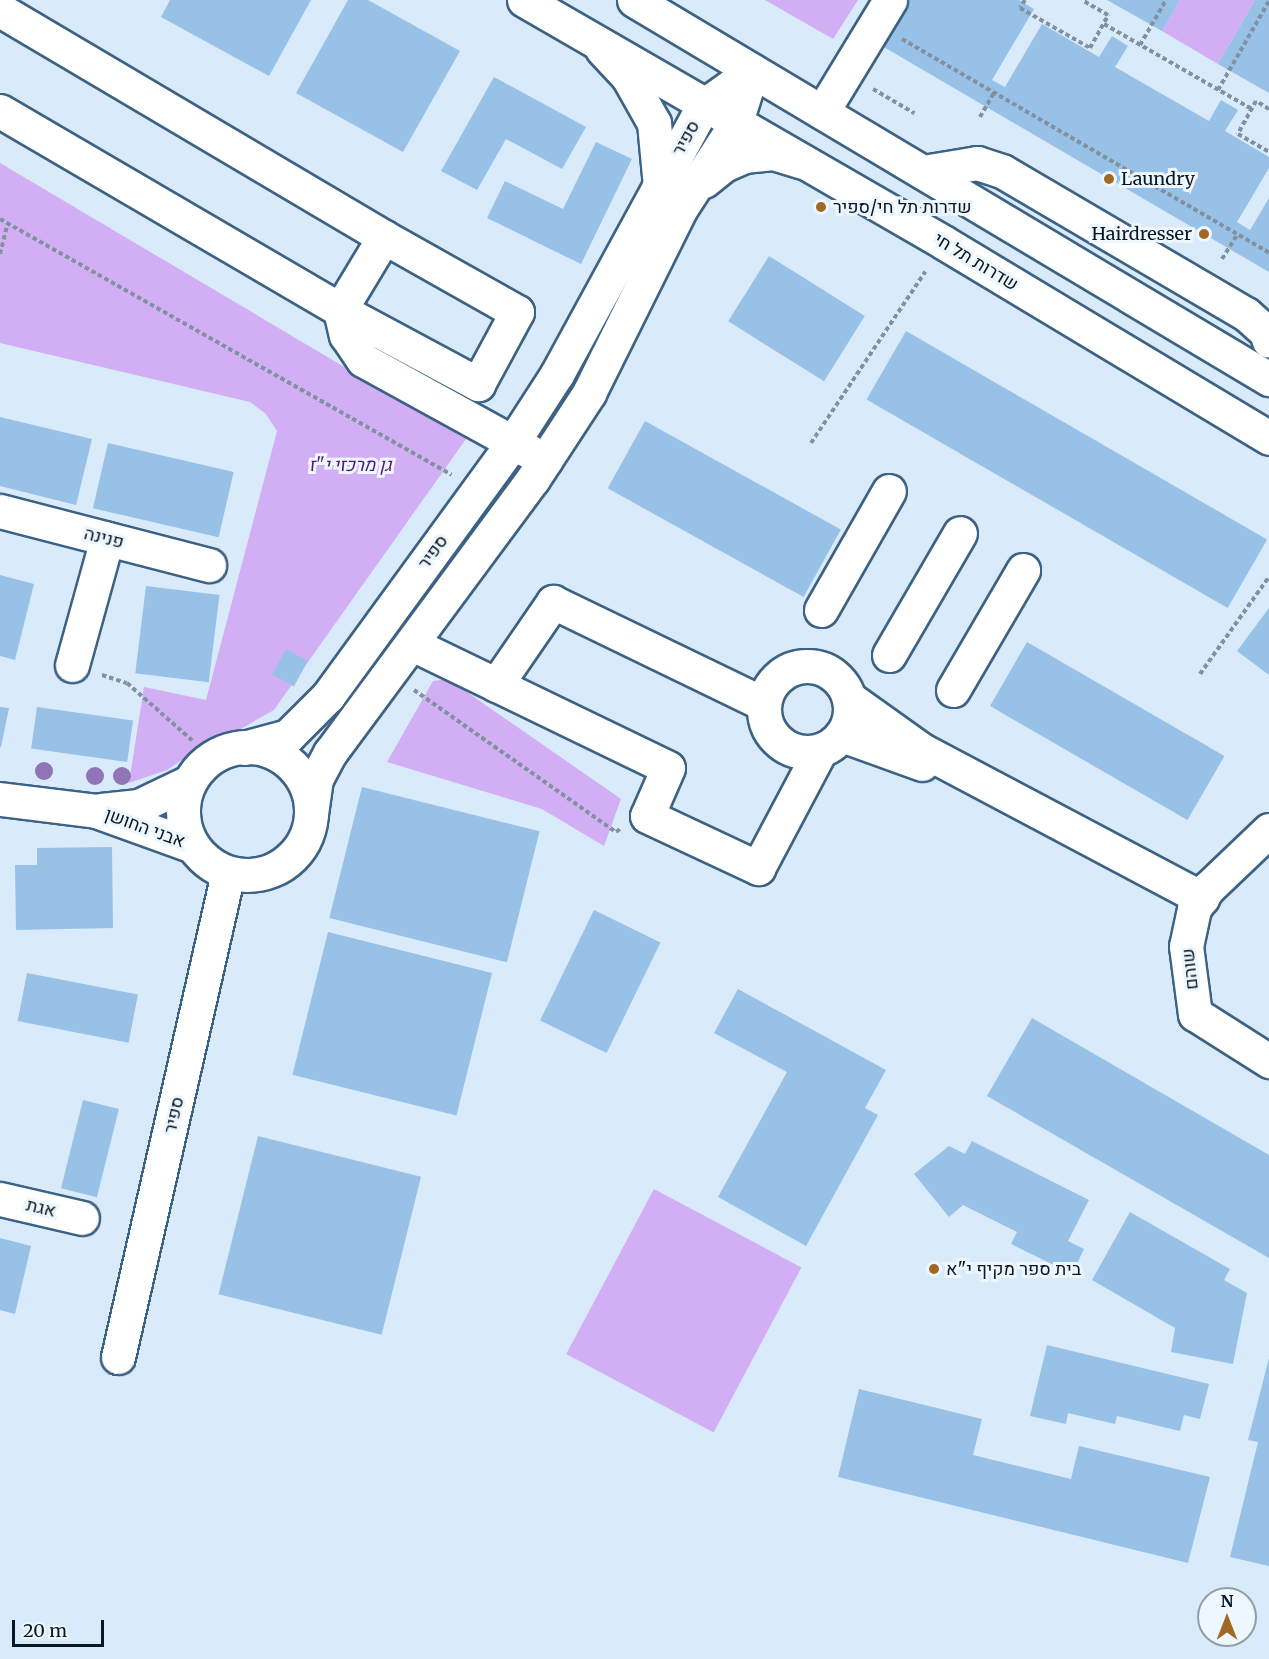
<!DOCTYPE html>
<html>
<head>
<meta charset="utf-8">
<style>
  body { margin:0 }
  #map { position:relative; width:1269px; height:1659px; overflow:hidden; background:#d9eafa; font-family:Merriweather,Heebo,serif }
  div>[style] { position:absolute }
  .green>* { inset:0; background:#d2aff4; transform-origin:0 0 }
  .building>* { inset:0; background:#98c1e7; transform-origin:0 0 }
  .path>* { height:4px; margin-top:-2px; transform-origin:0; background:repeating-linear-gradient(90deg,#8191a0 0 4.5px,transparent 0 7.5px) }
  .roads { filter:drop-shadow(2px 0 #3c6284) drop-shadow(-2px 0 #3c6284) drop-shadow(0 2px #3c6284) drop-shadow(0 -2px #3c6284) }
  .minor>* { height:33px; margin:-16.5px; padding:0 16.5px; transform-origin:16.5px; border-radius:16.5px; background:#fff }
  .minor>.ring { margin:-16.5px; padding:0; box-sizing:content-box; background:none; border:33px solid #fff; border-radius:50% }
  .major>* { height:33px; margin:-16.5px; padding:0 16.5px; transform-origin:16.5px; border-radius:16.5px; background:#fff }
  .trees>* { width:18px; height:18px; margin:-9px; border-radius:50%; background:#9075b6 }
  .dots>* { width:16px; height:16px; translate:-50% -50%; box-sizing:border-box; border:3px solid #eef6fe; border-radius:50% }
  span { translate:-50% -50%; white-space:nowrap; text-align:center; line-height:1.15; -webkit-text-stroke:6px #eef6fe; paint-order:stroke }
  .street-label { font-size:18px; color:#071724 }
  .poi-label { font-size:18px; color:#071724 }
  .left { translate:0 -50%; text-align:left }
  .right { translate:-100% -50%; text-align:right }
  .park-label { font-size:18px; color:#55167e; font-style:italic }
  .north { position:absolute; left:1197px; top:1587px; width:60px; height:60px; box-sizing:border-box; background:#eef6fe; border:2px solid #929da7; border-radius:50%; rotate:0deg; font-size:16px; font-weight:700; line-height:24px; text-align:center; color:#071724 }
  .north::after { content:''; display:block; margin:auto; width:21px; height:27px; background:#a06824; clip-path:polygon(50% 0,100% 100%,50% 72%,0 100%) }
  .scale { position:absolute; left:12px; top:1620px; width:92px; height:27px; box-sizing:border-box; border:3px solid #071724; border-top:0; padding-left:8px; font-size:18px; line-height:21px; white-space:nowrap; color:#071724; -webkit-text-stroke:4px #eef6fe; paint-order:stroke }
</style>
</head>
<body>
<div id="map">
  <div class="green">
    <i style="clip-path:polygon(765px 0,858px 0,833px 39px)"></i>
    <i style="clip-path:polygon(1180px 0,1255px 0,1218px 64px,1162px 31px)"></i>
    <i style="clip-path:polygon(0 163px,466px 439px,274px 710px,230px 735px,202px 746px,167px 770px,129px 783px,144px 687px,206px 700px,277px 431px,266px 414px,250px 402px,0 343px)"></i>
    <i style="clip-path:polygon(448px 679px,621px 799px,604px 846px,542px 809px,387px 762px,433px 681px)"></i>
    <i style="left:654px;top:1189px;width:167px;height:187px;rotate:28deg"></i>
  </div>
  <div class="building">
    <i style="clip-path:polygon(170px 0,311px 0,269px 76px,161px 17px)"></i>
    <i style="clip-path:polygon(348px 0,368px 0,460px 51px,403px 152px,296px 93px)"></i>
    <i style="clip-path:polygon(910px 0,1019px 0,1034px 9px,992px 80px,1005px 87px,1042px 24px,1099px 57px,1112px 36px,1128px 46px,1115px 67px,1209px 121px,1221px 100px,1238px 110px,1225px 131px,1269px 157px,1269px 168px,1237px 222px,1250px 230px,1269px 198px,1269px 272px,882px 46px)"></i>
    <i style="clip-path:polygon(1107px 0,1180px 0,1162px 31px)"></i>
    <i style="clip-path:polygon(1255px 0,1269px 0,1269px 93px,1218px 64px)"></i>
    <i style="clip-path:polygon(494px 77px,586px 127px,562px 169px,506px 139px,477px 190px,441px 171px)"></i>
    <i style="clip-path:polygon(596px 142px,632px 159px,581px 264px,487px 218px,505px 181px,563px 209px)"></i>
    <i style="left:769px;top:256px;width:113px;height:77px;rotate:32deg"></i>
    <i style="left:906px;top:331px;width:417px;height:79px;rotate:30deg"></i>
    <i style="clip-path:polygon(0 417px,92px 439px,76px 505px,0 486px)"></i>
    <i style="left:645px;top:421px;width:224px;height:77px;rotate:29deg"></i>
    <i style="left:108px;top:443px;width:129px;height:67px;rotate:13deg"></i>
    <i style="clip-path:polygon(0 575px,34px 584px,15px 660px,0 656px)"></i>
    <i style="left:146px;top:586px;width:74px;height:88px;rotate:7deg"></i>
    <i style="clip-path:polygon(1269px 608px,1269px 675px,1237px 651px)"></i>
    <i style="left:1027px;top:642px;width:228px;height:74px;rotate:30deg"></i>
    <i style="left:286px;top:649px;width:25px;height:29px;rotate:29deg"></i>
    <i style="clip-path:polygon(0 707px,9px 708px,1px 747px,0 747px)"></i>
    <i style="left:37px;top:707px;width:97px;height:42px;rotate:8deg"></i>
    <i style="left:362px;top:787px;width:183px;height:135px;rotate:14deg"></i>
    <i style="clip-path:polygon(112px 847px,113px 928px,16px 930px,15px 865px,37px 865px,37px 848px)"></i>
    <i style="left:594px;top:910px;width:74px;height:123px;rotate:26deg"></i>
    <i style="left:328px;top:932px;width:169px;height:147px;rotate:14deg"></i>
    <i style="left:27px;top:973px;width:113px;height:49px;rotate:11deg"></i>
    <i style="clip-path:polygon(738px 989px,886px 1070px,865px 1108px,878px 1115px,806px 1246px,718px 1197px,787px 1072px,714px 1033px)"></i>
    <i style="clip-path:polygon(1032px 1018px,1269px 1155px,1269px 1258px,987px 1096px)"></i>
    <i style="left:83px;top:1100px;width:37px;height:91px;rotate:14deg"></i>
    <i style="left:258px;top:1136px;width:168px;height:163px;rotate:14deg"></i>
    <i style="clip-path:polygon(972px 1141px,1089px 1200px,1068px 1241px,1084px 1249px,1072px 1274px,1011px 1244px,1017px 1232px,963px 1205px,949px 1217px,914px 1174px,949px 1146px,965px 1154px)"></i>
    <i style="clip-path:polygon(1130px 1212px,1230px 1269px,1224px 1280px,1247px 1293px,1233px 1364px,1171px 1352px,1175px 1328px,1092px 1280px)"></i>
    <i style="clip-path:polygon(0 1238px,31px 1246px,15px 1314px,0 1310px)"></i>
    <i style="clip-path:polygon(1047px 1345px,1209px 1384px,1200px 1419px,1184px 1415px,1180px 1431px,1117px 1416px,1115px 1424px,1068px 1413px,1066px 1424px,1030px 1416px)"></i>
    <i style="clip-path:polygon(1269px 1358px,1269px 1566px,1230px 1557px,1258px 1442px,1248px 1440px)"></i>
    <i style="clip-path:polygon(859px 1389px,982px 1419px,973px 1455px,1071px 1479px,1079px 1446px,1210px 1477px,1188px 1563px,838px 1477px)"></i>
  </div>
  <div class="path">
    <i style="left:1025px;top:0;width:9px;rotate:122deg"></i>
    <i style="left:1020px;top:8px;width:81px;rotate:29.7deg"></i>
    <i style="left:1090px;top:48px;width:38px;rotate:-61deg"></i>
    <i style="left:1108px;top:15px;width:30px;rotate:-150deg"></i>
    <i style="left:1104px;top:24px;width:171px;rotate:29.9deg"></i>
    <i style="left:902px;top:39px;width:425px;rotate:30.2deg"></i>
    <i style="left:1140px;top:45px;width:52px;rotate:-60deg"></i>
    <i style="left:873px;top:89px;width:48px;rotate:30.3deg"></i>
    <i style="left:1218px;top:90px;width:103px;rotate:-60.2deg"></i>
    <i style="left:1269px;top:109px;width:15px;rotate:-148deg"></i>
    <i style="left:1256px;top:101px;width:38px;rotate:119deg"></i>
    <i style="left:1238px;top:134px;width:36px;rotate:30deg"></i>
    <i style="left:980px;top:117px;width:28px;rotate:-60deg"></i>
    <i style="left:0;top:219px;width:519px;rotate:29.53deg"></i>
    <i style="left:0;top:254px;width:32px;rotate:-76deg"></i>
    <i style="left:1222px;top:259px;width:28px;rotate:-58deg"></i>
    <i style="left:811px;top:443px;width:206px;rotate:-56.3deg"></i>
    <i style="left:1200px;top:674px;width:119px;rotate:-54.6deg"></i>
    <i style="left:102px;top:675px;width:26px;rotate:18deg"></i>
    <i style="left:127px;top:683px;width:89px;rotate:41.4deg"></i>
    <i style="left:414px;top:690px;width:247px;rotate:35.1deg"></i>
    <i style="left:616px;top:832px;width:5px;rotate:-37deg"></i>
  </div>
  <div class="roads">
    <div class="minor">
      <i style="left:0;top:10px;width:446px;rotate:30.6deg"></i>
      <i style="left:602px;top:49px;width:38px;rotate:47deg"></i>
      <i style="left:628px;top:77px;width:53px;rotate:60.5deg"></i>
      <i style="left:654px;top:123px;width:63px;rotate:84.6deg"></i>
      <i style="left:0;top:111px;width:394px;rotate:30.3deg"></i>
      <i style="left:340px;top:310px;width:157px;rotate:28.2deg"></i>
      <i style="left:478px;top:384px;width:82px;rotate:-61.6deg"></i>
      <i style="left:517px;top:312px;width:153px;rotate:-150.6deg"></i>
      <i style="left:384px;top:237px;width:85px;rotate:121.1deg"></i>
      <i style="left:340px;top:310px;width:26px;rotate:77deg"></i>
      <i style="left:346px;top:335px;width:30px;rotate:56deg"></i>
      <i style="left:363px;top:360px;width:208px;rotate:28.8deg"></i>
      <i style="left:822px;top:112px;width:131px;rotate:-58.7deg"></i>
      <i style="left:923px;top:172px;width:55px;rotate:-9.5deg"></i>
      <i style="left:977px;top:163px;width:26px;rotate:18deg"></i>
      <i style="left:1002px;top:171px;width:283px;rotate:30.4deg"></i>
      <i style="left:1246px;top:314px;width:27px;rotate:42deg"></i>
      <i style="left:1266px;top:332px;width:9px;rotate:72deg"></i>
      <i style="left:704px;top:181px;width:26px;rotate:-39deg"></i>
      <i style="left:724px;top:165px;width:22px;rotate:-24deg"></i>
      <i style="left:744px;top:156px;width:29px;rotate:-6deg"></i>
      <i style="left:773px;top:153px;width:30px;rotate:17deg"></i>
      <i style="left:0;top:511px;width:216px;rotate:14.5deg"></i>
      <i style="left:821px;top:610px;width:137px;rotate:-60.3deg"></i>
      <i style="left:412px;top:644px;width:284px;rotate:25.8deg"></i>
      <i style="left:668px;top:768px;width:52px;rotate:113.6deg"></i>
      <i style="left:647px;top:816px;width:123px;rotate:25.1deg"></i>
      <i style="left:758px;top:868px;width:132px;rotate:-62.1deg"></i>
      <i style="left:889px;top:655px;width:141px;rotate:-59.8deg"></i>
      <i style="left:72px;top:665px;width:131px;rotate:-74.5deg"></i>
      <i class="ring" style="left:764px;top:666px;width:53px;height:53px"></i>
      <i style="left:496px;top:685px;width:101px;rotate:-55.5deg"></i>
      <i style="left:553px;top:602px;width:234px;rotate:25.8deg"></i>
      <i style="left:953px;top:690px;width:139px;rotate:-59.7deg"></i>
      <i style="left:849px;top:698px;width:90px;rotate:35.5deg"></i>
      <i style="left:922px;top:750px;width:317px;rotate:27.9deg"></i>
      <i style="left:842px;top:735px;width:85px;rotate:19.9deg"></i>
      <i class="ring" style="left:183px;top:747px;width:95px;height:95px"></i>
      <i style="left:244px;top:748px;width:46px;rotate:-15.3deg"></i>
      <i style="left:288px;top:736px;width:57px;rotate:-45deg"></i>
      <i style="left:328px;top:696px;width:314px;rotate:-53.9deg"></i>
      <i style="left:513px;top:442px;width:81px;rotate:-57.1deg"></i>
      <i style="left:557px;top:374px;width:305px;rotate:-61.4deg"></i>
      <i style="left:703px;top:106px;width:60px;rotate:-35.5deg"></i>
      <i style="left:0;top:799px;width:97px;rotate:7.1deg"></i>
      <i style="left:96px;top:811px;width:103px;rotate:19.8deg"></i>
      <i style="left:101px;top:810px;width:38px;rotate:-6deg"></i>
      <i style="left:139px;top:806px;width:55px;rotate:-25.6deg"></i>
      <i style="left:311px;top:814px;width:35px;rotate:-82deg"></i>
      <i style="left:316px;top:779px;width:30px;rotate:-62deg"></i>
      <i style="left:330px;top:753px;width:341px;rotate:-53.5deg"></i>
      <i style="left:533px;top:479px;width:103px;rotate:-56.9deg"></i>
      <i style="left:589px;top:393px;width:207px;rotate:-63.6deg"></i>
      <i style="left:681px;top:208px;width:99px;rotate:-57deg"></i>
      <i style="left:735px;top:125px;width:57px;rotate:-72.5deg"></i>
      <i style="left:1269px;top:830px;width:84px;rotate:136.4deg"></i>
      <i style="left:1208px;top:888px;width:25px;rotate:124deg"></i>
      <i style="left:1194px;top:909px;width:38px;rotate:102deg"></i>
      <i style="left:1186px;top:946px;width:69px;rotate:82.5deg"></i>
      <i style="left:1195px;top:1014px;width:88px;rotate:32.4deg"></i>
      <i style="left:0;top:1199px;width:84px;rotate:13deg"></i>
      <i style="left:118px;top:1357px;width:496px;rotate:-77.2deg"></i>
    </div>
    <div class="major">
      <i style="left:524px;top:0;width:484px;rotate:30deg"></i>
      <i style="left:943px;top:242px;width:380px;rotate:31deg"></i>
      <i style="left:634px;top:0;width:740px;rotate:30.83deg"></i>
    </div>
  </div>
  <div class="trees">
    <i style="left:44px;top:771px"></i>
    <i style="left:95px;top:776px"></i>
    <i style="left:122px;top:776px"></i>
  </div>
  <div class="dots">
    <i style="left:1109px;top:179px;background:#a06824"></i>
    <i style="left:821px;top:207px;background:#a06824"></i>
    <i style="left:1204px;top:234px;background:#a06824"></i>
    <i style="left:934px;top:1269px;background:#a06824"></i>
  </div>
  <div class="street-label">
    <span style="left:686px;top:138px;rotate:-61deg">ספיר</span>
    <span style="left:976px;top:262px;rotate:31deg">שדרות תל חי</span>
    <span style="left:104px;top:538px;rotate:14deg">פנינה</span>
    <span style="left:433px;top:552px;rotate:-54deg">ספיר</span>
    <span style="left:145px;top:828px;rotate:20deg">אבני החושן</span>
    <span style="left:1190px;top:969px;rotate:-96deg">שוהם</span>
    <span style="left:174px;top:1115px;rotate:-77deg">ספיר</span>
    <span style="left:41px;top:1208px;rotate:13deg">אגת</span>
  </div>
  <div class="poi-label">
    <span class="left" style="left:1121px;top:179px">Laundry</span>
    <span class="left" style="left:833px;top:207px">שדרות תל חי/ספיר</span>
    <span class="right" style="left:1192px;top:234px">Hairdresser</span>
    <span class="left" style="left:946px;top:1269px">בית ספר מקיף י"א</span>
  </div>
  <div class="park-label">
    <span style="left:350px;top:465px">גן מרכזי י"ז</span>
  </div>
  <div class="north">N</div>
  <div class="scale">20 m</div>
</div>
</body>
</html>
